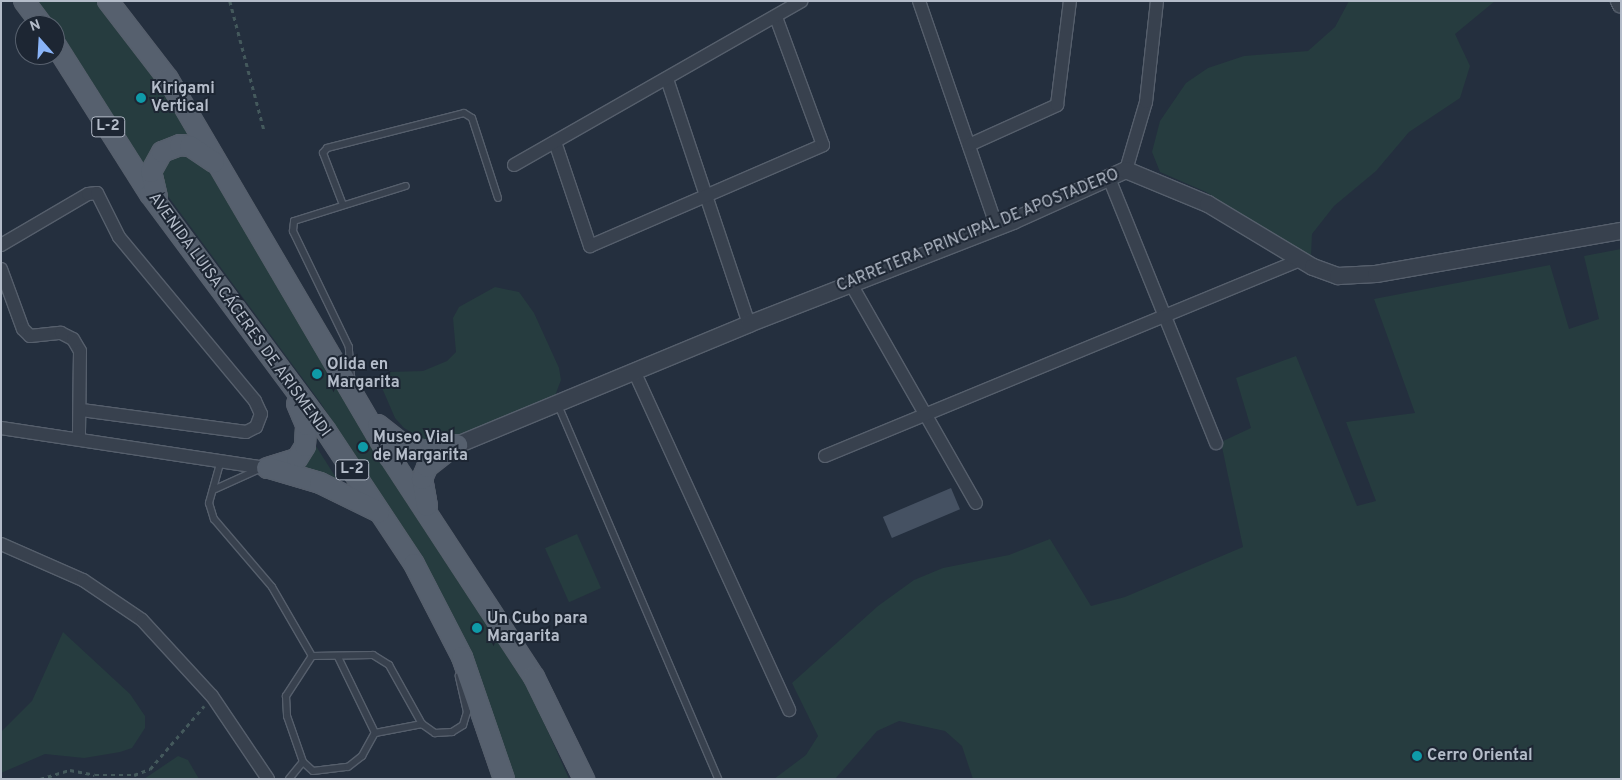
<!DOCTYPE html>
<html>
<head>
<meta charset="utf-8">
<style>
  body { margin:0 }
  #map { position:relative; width:1622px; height:780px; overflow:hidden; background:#242f3e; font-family:Overpass,sans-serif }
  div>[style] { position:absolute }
  .green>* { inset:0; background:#263c3f; transform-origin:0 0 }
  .building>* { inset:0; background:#455162; transform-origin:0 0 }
  .path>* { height:2.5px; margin-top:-1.25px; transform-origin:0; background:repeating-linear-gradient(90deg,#44595c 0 4px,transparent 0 8px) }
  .roads { filter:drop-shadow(1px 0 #565f6c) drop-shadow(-1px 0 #565f6c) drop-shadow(0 1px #565f6c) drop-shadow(0 -1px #565f6c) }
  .service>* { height:6px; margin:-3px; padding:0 3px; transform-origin:3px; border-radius:3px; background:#38414e }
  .minor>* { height:12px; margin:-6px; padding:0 6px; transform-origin:6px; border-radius:6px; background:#38414e }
  .tertiary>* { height:16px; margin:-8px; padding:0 8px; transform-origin:8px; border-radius:8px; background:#38414e }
  .primary>* { height:20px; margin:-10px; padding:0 10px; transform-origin:10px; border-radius:10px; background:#56606e }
  .dots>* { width:14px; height:14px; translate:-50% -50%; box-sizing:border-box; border:2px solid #1d2633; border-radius:50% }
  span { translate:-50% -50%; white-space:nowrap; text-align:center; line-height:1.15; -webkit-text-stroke:4px #1d2633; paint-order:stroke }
  .shield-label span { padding:1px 4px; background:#1d2633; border:1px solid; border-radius:4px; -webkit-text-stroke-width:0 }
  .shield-label { font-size:15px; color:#b4bcc9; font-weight:700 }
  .poi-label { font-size:16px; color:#b4bcc9; font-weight:700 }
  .left { translate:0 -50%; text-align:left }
  .street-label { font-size:16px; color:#b4bcc9 }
  .frame { position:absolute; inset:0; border:2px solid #b4bcc9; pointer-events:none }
  .north { position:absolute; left:15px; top:15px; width:50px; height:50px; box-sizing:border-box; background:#1d2633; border:1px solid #59626f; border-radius:50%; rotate:341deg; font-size:14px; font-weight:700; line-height:20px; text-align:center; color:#b4bcc9 }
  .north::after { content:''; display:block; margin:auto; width:18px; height:22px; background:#8ab4f8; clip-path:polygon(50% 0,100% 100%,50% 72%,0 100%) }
</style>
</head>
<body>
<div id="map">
  <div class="green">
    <i style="clip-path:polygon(35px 1px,99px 1px,196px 133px,145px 170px,55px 25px)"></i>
    <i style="clip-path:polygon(1349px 1px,1495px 1px,1455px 34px,1470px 66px,1460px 98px,1409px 132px,1376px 171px,1334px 206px,1312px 234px,1311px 256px,1273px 237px,1206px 192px,1160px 172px,1152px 152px,1160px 121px,1186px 83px,1208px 68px,1244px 56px,1308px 51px,1335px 27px)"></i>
    <i style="clip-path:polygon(181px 151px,205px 165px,524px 677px,569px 779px,515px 779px,467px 643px,428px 569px,320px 402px,165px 192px,160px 169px,165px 159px)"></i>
    <i style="clip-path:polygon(1621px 249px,1621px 779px,973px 779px,962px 746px,945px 731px,899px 721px,877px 731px,835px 779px,774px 779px,806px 755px,818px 736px,792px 683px,878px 606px,914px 580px,943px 568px,1009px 555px,1050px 539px,1091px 606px,1125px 597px,1243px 547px,1221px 442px,1251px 428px,1236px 378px,1296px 356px,1357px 506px,1376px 501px,1346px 422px,1415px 413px,1374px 299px,1550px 265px,1569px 329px,1599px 319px,1584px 256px)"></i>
    <i style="clip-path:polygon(495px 287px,519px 292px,534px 313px,559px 368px,561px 380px,553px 401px,446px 440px,423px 439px,404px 428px,395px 418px,379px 381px,389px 372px,423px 371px,447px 361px,456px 352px,453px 318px,459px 307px)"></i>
    <i style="clip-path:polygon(314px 443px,340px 484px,296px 466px)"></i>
    <i style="left:577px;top:534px;width:59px;height:35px;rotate:66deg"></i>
    <i style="clip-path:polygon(63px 632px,130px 694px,145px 716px,145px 728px,132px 748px,120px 752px,84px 758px,45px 754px,1px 773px,1px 732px,32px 701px)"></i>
    <i style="clip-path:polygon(178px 756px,188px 760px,199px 779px,144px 779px)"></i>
  </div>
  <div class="building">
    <i style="left:951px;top:488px;width:23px;height:74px;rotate:67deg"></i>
  </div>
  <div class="path">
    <i style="left:230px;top:1px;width:133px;rotate:75.2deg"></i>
    <i style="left:40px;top:779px;width:31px;rotate:-17deg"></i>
    <i style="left:70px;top:770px;width:25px;rotate:11deg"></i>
    <i style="left:95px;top:775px;width:39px"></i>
    <i style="left:134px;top:775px;width:17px;rotate:-21deg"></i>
    <i style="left:150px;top:769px;width:83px;rotate:-49.4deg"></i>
  </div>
  <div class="roads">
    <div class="service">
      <i style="left:343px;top:205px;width:56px;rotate:-111deg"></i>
      <i style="left:323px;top:153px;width:6px;rotate:-51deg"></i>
      <i style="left:327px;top:148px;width:141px;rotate:-14.3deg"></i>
      <i style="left:464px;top:113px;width:9px;rotate:32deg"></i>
      <i style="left:472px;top:118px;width:84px;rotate:72deg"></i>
      <i style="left:351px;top:379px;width:32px;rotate:-94deg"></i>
      <i style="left:349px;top:347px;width:129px;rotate:-115.8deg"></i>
      <i style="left:293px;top:231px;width:10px;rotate:-84deg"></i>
      <i style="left:294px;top:221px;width:117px;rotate:-17.4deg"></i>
      <i style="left:558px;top:405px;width:407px;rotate:66.8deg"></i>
      <i style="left:221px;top:460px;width:45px;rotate:105.6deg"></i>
      <i style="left:209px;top:503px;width:17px;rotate:73deg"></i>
      <i style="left:214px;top:519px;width:89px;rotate:49.5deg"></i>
      <i style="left:272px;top:587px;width:80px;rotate:59.9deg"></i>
      <i style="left:312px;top:656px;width:48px;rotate:123deg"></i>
      <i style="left:286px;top:696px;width:20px;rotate:87deg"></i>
      <i style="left:287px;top:716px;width:49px;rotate:70.8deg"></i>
      <i style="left:303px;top:762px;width:13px;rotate:42deg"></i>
      <i style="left:313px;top:771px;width:35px;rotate:-7deg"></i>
      <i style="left:348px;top:767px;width:18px;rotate:-38deg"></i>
      <i style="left:362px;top:756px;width:26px;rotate:-61deg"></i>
      <i style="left:375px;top:733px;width:48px;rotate:-10.8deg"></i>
      <i style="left:213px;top:490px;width:48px;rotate:-24.4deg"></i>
      <i style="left:312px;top:656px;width:61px;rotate:-0.9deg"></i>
      <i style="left:373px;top:655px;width:19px;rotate:32deg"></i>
      <i style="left:389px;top:665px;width:68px;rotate:60.8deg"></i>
      <i style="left:422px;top:724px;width:16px;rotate:35deg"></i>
      <i style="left:435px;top:733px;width:17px;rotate:-3deg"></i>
      <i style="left:452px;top:732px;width:13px;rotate:-32deg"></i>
      <i style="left:463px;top:725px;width:14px;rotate:-73deg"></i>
      <i style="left:467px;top:712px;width:37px;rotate:-103deg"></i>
      <i style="left:338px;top:657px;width:85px;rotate:64deg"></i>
      <i style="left:289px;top:779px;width:22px;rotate:-51deg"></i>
    </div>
    <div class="minor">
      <i style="left:919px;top:1px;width:239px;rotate:71deg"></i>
      <i style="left:667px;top:79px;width:258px;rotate:71.5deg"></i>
      <i style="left:555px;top:142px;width:110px;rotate:71.4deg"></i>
      <i style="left:590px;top:246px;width:254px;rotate:-23.4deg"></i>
      <i style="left:823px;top:145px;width:136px;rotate:-110.2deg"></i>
      <i style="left:969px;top:145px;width:97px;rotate:-24.4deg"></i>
      <i style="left:1057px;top:105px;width:105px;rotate:-82.9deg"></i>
      <i style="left:514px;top:165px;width:331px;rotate:-29.7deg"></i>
      <i style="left:1126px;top:170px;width:71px;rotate:-73.6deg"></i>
      <i style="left:1146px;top:102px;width:102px;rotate:-83.8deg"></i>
      <i style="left:1109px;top:178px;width:286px;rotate:68deg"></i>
      <i style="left:1px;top:245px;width:101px;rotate:-30.4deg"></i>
      <i style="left:88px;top:194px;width:9px;rotate:-6deg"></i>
      <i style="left:97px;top:193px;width:49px;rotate:63.4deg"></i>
      <i style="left:119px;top:237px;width:213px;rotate:50.3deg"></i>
      <i style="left:255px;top:401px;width:14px;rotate:65deg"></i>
      <i style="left:261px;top:414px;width:14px;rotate:111deg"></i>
      <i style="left:256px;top:427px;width:11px;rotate:153deg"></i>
      <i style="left:246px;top:432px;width:166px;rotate:-172.4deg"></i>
      <i style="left:1px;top:269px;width:64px;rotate:69.9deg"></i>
      <i style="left:23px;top:329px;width:10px;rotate:45deg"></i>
      <i style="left:30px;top:336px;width:31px;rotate:-6deg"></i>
      <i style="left:61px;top:333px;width:13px;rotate:27deg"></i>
      <i style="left:73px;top:339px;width:14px;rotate:60deg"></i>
      <i style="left:80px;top:351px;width:88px;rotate:90.7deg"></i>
      <i style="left:851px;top:284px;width:252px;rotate:60.3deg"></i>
      <i style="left:634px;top:371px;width:373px;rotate:65.4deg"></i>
      <i style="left:1px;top:428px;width:269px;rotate:8.6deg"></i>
      <i style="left:825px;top:456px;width:514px;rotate:-22.42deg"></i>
      <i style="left:1px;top:544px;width:90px;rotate:23.7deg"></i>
      <i style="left:83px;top:580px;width:71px;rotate:34.1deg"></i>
      <i style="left:142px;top:620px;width:103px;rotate:47.4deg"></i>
      <i style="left:212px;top:696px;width:100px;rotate:56deg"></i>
    </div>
    <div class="tertiary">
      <i style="left:1619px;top:1px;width:4px;rotate:63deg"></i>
      <i style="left:457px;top:445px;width:316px;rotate:-22.5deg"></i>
      <i style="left:749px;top:324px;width:283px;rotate:-21.3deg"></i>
      <i style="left:1013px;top:221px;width:124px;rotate:-24.3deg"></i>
      <i style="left:1126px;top:170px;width:89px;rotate:22.5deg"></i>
      <i style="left:1208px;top:204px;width:122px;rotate:31deg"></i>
      <i style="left:1313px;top:267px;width:27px;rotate:20deg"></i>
      <i style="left:1338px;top:276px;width:38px;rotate:-3deg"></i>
      <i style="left:1376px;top:274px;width:249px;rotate:-10deg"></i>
    </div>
    <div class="primary">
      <i style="left:24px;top:1px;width:30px;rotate:53deg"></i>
      <i style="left:108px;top:1px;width:98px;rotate:52.4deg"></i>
      <i style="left:168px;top:79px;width:438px;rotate:59.6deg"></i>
      <i style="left:390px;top:457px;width:263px;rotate:56.8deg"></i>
      <i style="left:534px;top:677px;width:114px;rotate:63.9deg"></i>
      <i style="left:55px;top:44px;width:178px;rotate:57.7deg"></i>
      <i style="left:150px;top:194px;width:295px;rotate:53.4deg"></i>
      <i style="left:326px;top:431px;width:159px;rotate:56.5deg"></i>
      <i style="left:414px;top:564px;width:105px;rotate:62.7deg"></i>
      <i style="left:462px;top:657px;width:129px;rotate:71deg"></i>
      <i style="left:157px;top:197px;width:26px;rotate:-103deg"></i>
      <i style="left:151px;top:172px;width:23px;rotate:-61deg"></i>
      <i style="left:162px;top:152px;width:19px;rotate:-21deg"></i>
      <i style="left:180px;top:145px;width:10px;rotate:6deg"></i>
      <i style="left:190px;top:146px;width:29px;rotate:34deg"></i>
      <i style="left:378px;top:425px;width:37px;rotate:38deg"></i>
      <i style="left:407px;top:448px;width:24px;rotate:7deg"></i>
      <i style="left:431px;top:451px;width:27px;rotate:-13deg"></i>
      <i style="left:267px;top:468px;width:31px;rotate:-17deg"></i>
      <i style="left:297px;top:459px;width:15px;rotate:-58deg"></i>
      <i style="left:305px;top:446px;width:21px;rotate:-87deg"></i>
      <i style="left:306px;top:425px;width:23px;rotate:-113deg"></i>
      <i style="left:269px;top:468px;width:53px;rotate:16.4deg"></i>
      <i style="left:320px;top:483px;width:66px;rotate:26.2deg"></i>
      <i style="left:427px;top:506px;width:27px;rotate:-100deg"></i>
      <i style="left:422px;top:479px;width:13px;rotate:-67deg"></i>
      <i style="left:427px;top:467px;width:31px;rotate:-38deg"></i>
    </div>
  </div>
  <div class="dots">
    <i style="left:141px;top:98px;background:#0f9aa8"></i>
    <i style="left:317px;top:374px;background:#0f9aa8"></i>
    <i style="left:363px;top:447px;background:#0f9aa8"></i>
    <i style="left:477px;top:628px;background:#0f9aa8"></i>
    <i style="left:1417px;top:756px;background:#0f9aa8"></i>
  </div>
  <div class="shield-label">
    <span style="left:108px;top:127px">L-2</span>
    <span style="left:352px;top:470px">L-2</span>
  </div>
  <div class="poi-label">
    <span class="left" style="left:151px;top:98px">Kirigami<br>Vertical</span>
    <span class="left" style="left:327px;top:374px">Olida en<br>Margarita</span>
    <span class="left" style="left:373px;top:447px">Museo Vial<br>de Margarita</span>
    <span class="left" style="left:487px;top:628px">Un Cubo para<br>Margarita</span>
    <span class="left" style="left:1427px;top:756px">Cerro Oriental</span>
  </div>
  <div class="street-label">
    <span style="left:978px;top:231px;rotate:-22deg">CARRETERA PRINCIPAL DE APOSTADERO</span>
    <span style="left:239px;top:315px;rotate:54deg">AVENIDA LUISA CÁCERES DE ARISMENDI</span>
  </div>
  <div class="frame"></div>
  <div class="north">N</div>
</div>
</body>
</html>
